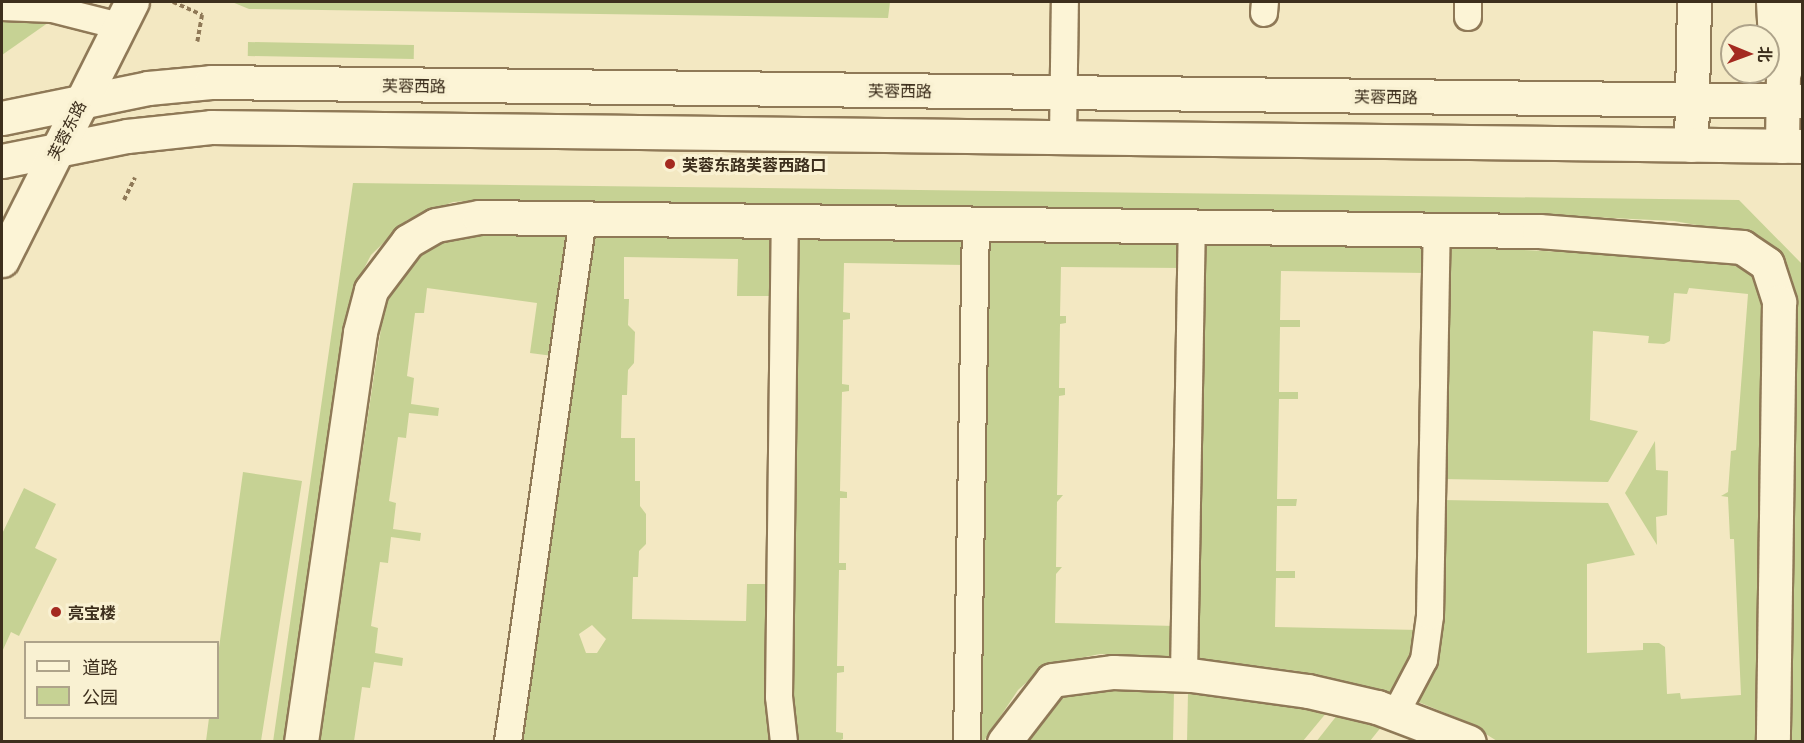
<!DOCTYPE html>
<html>
<head>
<meta charset="utf-8">
<style>
  body { margin:0 }
  #map { position:relative; width:1804px; height:743px; overflow:hidden; background:#f3e8c2; font-family:Georgia,"Noto Sans SC",serif }
  div>[style] { position:absolute }
  .green>* { inset:0; background:#c6d294; transform-origin:0 0 }
  .path>* { height:4px; margin-top:-2px; transform-origin:0; background:repeating-linear-gradient(90deg,#8f7957 0 4.5px,transparent 0 7.5px) }
  .roads { filter:drop-shadow(2px 0 #8f7957) drop-shadow(-2px 0 #8f7957) drop-shadow(0 2px #8f7957) drop-shadow(0 -2px #8f7957) }
  .lane>* { height:26px; margin:-13px; padding:0 13px; transform-origin:13px; border-radius:13px; background:#fcf4d6 }
  .street>* { height:33px; margin:-16.5px; padding:0 16.5px; transform-origin:16.5px; border-radius:16.5px; background:#fcf4d6 }
  .secondary>* { height:33px; margin:-16.5px; padding:0 16.5px; transform-origin:16.5px; border-radius:16.5px; background:#fcf4d6 }
  .dots>* { width:16px; height:16px; translate:-50% -50%; box-sizing:border-box; border:3px solid #f9f1d2; border-radius:50% }
  span { translate:-50% -50%; white-space:nowrap; text-align:center; line-height:1.15; -webkit-text-stroke:6px #f9f1d2; paint-order:stroke }
  .street-label { font-size:16px; color:#3d2f1d }
  .poi-label { font-size:16px; color:#3d2f1d; font-weight:700 }
  .left { translate:0 -50%; text-align:left }
  .frame { position:absolute; inset:0; border:3px solid #3d2f1d; pointer-events:none }
  .legend { position:absolute; left:24px; top:641px; width:195px; height:78px; box-sizing:border-box; background:#f9f1d2; border:2px solid #aea38a; margin:0; padding:8px 10px; list-style:none; font-size:18px; color:#3d2f1d }
  .legend li { display:flex; align-items:center; gap:12px; height:30px }
  .legend b { width:30px; border:2px solid #aea38a }
  .north { position:absolute; left:1720px; top:24px; width:60px; height:60px; box-sizing:border-box; background:#f9f1d2; border:2px solid #aea38a; border-radius:50%; rotate:91deg; font-size:16px; font-weight:700; line-height:24px; text-align:center; color:#3d2f1d }
  .north::after { content:''; display:block; margin:auto; width:21px; height:27px; background:#a42a20; clip-path:polygon(50% 0,100% 100%,50% 72%,0 100%) }
</style>
</head>
<body>
<div id="map">
  <div class="green">
    <i style="clip-path:polygon(2px 2px,52px 20px,2px 55px)"></i>
    <i style="clip-path:polygon(232px 2px,890px 2px,888px 18px,249px 9px)"></i>
    <i style="left:248px;top:42px;width:166px;height:14px;rotate:1deg"></i>
    <i style="clip-path:polygon(353px 183px,1739px 200px,1802px 264px,1802px 741px,1790px 742px,1793px 281px,1774px 247px,1758px 236px,1674px 221px,1529px 214px,484px 200px,453px 202px,407px 220px,371px 255px,359px 278px,344px 326px,285px 741px,273px 742px)"></i>
    <i style="clip-path:polygon(479px 234px,570px 235px,553px 356px,530px 353px,537px 303px,427px 288px,424px 313px,415px 313px,407px 376px,414px 378px,411px 404px,439px 408px,438px 416px,409px 413px,406px 438px,398px 437px,389px 501px,396px 503px,393px 529px,421px 533px,420px 541px,391px 537px,388px 563px,380px 562px,371px 626px,378px 628px,375px 653px,403px 658px,402px 666px,374px 662px,370px 688px,362px 687px,354px 741px,319px 742px,385px 302px,418px 254px,433px 245px)"></i>
    <i style="clip-path:polygon(evenodd,591px 235px,775px 238px,774px 296px,737px 296px,738px 259px,624px 257px,624px 299px,629px 299px,628px 325px,635px 332px,634px 363px,628px 370px,627px 395px,622px 395px,621px 438px,635px 438px,635px 481px,640px 481px,640px 506px,646px 514px,646px 544px,639px 551px,638px 577px,633px 577px,632px 619px,746px 621px,747px 584px,771px 584px,773px 741px,518px 742px,591px 235px,592px 625px,606px 639px,597px 653px,586px 653px,579px 634px,592px 625px)"></i>
    <i style="clip-path:polygon(796px 238px,965px 240px,965px 265px,844px 263px,843px 312px,850px 313px,850px 319px,843px 320px,842px 384px,849px 385px,849px 391px,842px 392px,840px 491px,847px 492px,847px 498px,840px 498px,839px 563px,846px 563px,846px 570px,839px 570px,837px 666px,844px 666px,844px 672px,837px 673px,836px 732px,843px 733px,843px 739px,836px 742px,794px 742px,790px 702px)"></i>
    <i style="clip-path:polygon(985px 240px,1182px 243px,1182px 268px,1061px 267px,1060px 316px,1066px 316px,1066px 323px,1060px 324px,1059px 388px,1065px 388px,1065px 395px,1059px 396px,1057px 495px,1063px 495px,1057px 502px,1056px 567px,1062px 567px,1056px 574px,1055px 623px,1175px 626px,1175px 657px,1100px 654px,1046px 665px,1018px 690px,984px 741px,977px 742px)"></i>
    <i style="clip-path:polygon(1202px 243px,1426px 246px,1426px 273px,1281px 271px,1280px 320px,1300px 320px,1300px 327px,1280px 327px,1279px 392px,1298px 392px,1298px 399px,1279px 399px,1277px 499px,1297px 499px,1296px 506px,1277px 506px,1276px 571px,1295px 571px,1295px 578px,1276px 578px,1275px 627px,1419px 630px,1396px 694px,1297px 671px,1194px 658px)"></i>
    <i style="clip-path:polygon(1446px 246px,1720px 260px,1753px 273px,1761px 290px,1763px 337px,1756px 741px,1497px 741px,1465px 721px,1416px 701px,1442px 500px,1608px 503px,1635px 555px,1587px 564px,1587px 653px,1643px 650px,1643px 643px,1659px 643px,1665px 647px,1667px 694px,1680px 693px,1681px 699px,1741px 695px,1734px 539px,1730px 539px,1728px 497px,1721px 496px,1728px 492px,1731px 451px,1736px 450px,1748px 294px,1689px 288px,1687px 294px,1674px 293px,1670px 341px,1664px 344px,1648px 343px,1649px 336px,1593px 331px,1590px 420px,1638px 431px,1608px 482px,1442px 479px)"></i>
    <i style="clip-path:polygon(1655px 441px,1656px 470px,1668px 471px,1667px 515px,1656px 517px,1657px 545px,1625px 493px)"></i>
    <i style="clip-path:polygon(243px 472px,302px 481px,261px 741px,206px 741px,209px 718px,218px 718px,218px 655px)"></i>
    <i style="clip-path:polygon(24px 488px,56px 504px,35px 548px,57px 559px,19px 636px,11px 632px,2px 652px,2px 534px)"></i>
    <i style="clip-path:polygon(1093px 689px,1174px 691px,1173px 741px,1024px 742px,1063px 694px)"></i>
    <i style="clip-path:polygon(1188px 692px,1292px 705px,1327px 712px,1303px 741px,1187px 742px)"></i>
    <i style="clip-path:polygon(1338px 714px,1382px 726px,1370px 741px,1316px 742px)"></i>
  </div>
  <div class="path">
    <i style="left:173px;top:2px;width:32px;rotate:24deg"></i>
    <i style="left:202px;top:15px;width:27px;rotate:100deg"></i>
    <i style="left:124px;top:200px;width:25px;rotate:-64deg"></i>
  </div>
  <div class="roads">
    <div class="lane">
      <i style="left:1770px;top:2px;width:34px;rotate:87deg"></i>
      <i style="left:1772px;top:36px;width:41px;rotate:74.2deg"></i>
      <i style="left:2px;top:7px;width:50px;rotate:2.3deg"></i>
      <i style="left:52px;top:9px;width:69px;rotate:14.2deg"></i>
      <i style="left:1264px;top:13px;width:11px;rotate:-85deg"></i>
      <i style="left:1468px;top:17px;width:15px;rotate:-90deg"></i>
      <i style="left:1063px;top:137px;width:135px;rotate:-89.2deg"></i>
      <i style="left:1184px;top:675px;width:449px;rotate:-89deg"></i>
      <i style="left:1396px;top:713px;width:60px;rotate:-62.2deg"></i>
      <i style="left:1424px;top:660px;width:44px;rotate:-82.2deg"></i>
      <i style="left:1430px;top:616px;width:387px;rotate:-89deg"></i>
      <i style="left:508px;top:742px;width:529px;rotate:-81.85deg"></i>
      <i style="left:784px;top:742px;width:45px;rotate:-96.3deg"></i>
      <i style="left:779px;top:697px;width:476px;rotate:-89.3deg"></i>
      <i style="left:967px;top:742px;width:519px;rotate:-89.01deg"></i>
    </div>
    <div class="street">
      <i style="left:1691px;top:145px;width:143px;rotate:-88.8deg"></i>
      <i style="left:1782px;top:146px;width:71px;rotate:-89.2deg"></i>
      <i style="left:1783px;top:75px;width:40px;rotate:-71.1deg"></i>
      <i style="left:1796px;top:37px;width:35px;rotate:-85deg"></i>
      <i style="left:301px;top:742px;width:414px;rotate:-81.8deg"></i>
      <i style="left:360px;top:332px;width:43px;rotate:-75.3deg"></i>
      <i style="left:371px;top:290px;width:61px;rotate:-52.9deg"></i>
      <i style="left:408px;top:241px;width:32px;rotate:-30deg"></i>
      <i style="left:436px;top:225px;width:44px;rotate:-10.5deg"></i>
      <i style="left:479px;top:217px;width:1060px;rotate:0.76deg"></i>
      <i style="left:1539px;top:231px;width:204px;rotate:4.5deg"></i>
      <i style="left:1742px;top:247px;width:30px;rotate:34deg"></i>
      <i style="left:1767px;top:264px;width:40px;rotate:72deg"></i>
      <i style="left:1779px;top:302px;width:440px;rotate:90.8deg"></i>
      <i style="left:1004px;top:742px;width:78px;rotate:-52.3deg"></i>
      <i style="left:1052px;top:680px;width:62px;rotate:-7.5deg"></i>
      <i style="left:1113px;top:672px;width:78px;rotate:2.2deg"></i>
      <i style="left:1191px;top:675px;width:118px;rotate:7.8deg"></i>
      <i style="left:1308px;top:691px;width:71px;rotate:13.1deg"></i>
      <i style="left:1377px;top:707px;width:98px;rotate:20.8deg"></i>
    </div>
    <div class="secondary">
      <i style="left:2px;top:118px;width:149px;rotate:-11.6deg"></i>
      <i style="left:148px;top:88px;width:63px;rotate:-5.4deg"></i>
      <i style="left:211px;top:82px;width:1591px;rotate:0.68deg"></i>
      <i style="left:2px;top:161px;width:127px;rotate:-11.3deg"></i>
      <i style="left:127px;top:136px;width:84px;rotate:-6.1deg"></i>
      <i style="left:211px;top:127px;width:1591px;rotate:0.68deg"></i>
      <i style="left:2px;top:260px;width:289px;rotate:-63.3deg"></i>
    </div>
  </div>
  <div class="dots">
    <i style="left:670px;top:164px;background:#a42a20"></i>
    <i style="left:56px;top:612px;background:#a42a20"></i>
  </div>
  <div class="street-label">
    <span style="left:414px;top:85px;rotate:1deg">芙蓉西路</span>
    <span style="left:900px;top:90px;rotate:1deg">芙蓉西路</span>
    <span style="left:1386px;top:96px;rotate:1deg">芙蓉西路</span>
    <span style="left:66px;top:130px;rotate:-63deg">芙蓉东路</span>
  </div>
  <div class="poi-label">
    <span class="left" style="left:682px;top:164px">芙蓉东路芙蓉西路口</span>
    <span class="left" style="left:68px;top:612px">亮宝楼</span>
  </div>
  <div class="frame"></div>
  <ul class="legend">
  <li><b style="height:8px;background:#fcf4d6"></b>道路</li>
  <li><b style="height:16px;background:#c6d294"></b>公园</li>
  </ul>
  <div class="north">北</div>
</div>
</body>
</html>
